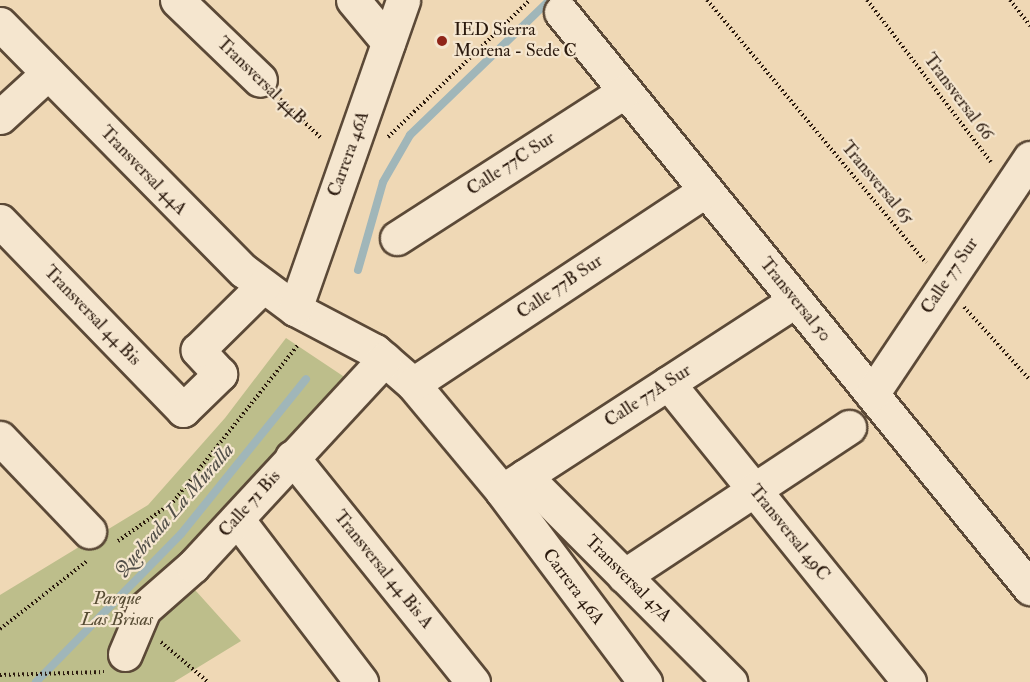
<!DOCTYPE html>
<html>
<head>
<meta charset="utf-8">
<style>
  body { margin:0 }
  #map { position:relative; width:1030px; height:682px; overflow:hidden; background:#efd8b5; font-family:"IM FELL Double Pica",serif }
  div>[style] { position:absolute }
  .green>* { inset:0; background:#bdbe8b }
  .stream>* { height:8px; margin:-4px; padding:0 4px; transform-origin:4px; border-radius:4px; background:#a0b6b9 }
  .path>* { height:4px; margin-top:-2px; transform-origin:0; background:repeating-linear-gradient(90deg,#2a190d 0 1.5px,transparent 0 4.5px) }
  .roads { filter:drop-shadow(2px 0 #5b4937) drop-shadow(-2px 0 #5b4937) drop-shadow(0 2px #5b4937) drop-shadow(0 -2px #5b4937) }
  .minor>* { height:33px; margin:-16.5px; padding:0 16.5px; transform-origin:16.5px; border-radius:16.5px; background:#f5e6cf }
  .dots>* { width:16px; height:16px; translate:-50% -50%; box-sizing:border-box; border:3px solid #f5e6cf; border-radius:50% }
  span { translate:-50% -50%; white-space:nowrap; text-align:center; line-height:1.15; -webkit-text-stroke:4.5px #f5e6cf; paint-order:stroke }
  .poi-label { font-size:18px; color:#2a190d }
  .left { translate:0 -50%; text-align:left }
  .street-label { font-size:18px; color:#2a190d }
  .park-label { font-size:18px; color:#564b33; font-style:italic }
  .water-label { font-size:20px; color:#535049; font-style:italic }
</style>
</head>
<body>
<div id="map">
  <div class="green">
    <i style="clip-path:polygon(286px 338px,349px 380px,178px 571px,241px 641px,174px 682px,0 682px,0 595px,148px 505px,225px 418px)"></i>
  </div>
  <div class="stream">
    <i style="left:358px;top:270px;width:91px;rotate:-74.1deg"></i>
    <i style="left:383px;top:182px;width:54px;rotate:-60.1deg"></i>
    <i style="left:410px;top:135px;width:194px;rotate:-44deg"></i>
    <i style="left:36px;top:682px;width:207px;rotate:-45.6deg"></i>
    <i style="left:181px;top:534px;width:199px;rotate:-51.1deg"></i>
  </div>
  <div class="path">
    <i style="left:707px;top:0;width:342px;rotate:50.2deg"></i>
    <i style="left:867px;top:0;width:204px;rotate:52.6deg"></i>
    <i style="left:1010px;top:0;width:33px;rotate:52deg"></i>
    <i style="left:280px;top:99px;width:58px;rotate:43.6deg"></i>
    <i style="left:388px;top:137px;width:197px;rotate:-44deg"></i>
    <i style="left:964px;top:307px;width:98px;rotate:47.9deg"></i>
    <i style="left:118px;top:541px;width:67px;rotate:-35.3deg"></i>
    <i style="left:173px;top:502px;width:201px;rotate:-51.5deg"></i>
    <i style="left:0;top:629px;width:110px;rotate:-38deg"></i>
    <i style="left:161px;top:642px;width:62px;rotate:40.4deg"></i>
    <i style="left:0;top:675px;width:104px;rotate:-1.7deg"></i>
  </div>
  <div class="roads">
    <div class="minor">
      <i style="left:177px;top:0;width:115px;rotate:43.9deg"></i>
      <i style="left:353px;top:0;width:55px;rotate:50.2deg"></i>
      <i style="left:561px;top:12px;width:743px;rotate:50.85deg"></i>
      <i style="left:0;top:24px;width:347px;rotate:45.4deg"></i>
      <i style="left:244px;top:271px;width:64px;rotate:36.7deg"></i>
      <i style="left:295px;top:309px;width:90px;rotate:27.7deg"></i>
      <i style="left:375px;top:351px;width:50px;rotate:41deg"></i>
      <i style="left:413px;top:384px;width:139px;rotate:50.2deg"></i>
      <i style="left:502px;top:491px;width:239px;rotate:53.2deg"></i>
      <i style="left:0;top:117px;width:65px;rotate:-42.5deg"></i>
      <i style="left:0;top:221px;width:263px;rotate:45.9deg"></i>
      <i style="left:183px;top:410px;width:52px;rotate:-44.2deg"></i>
      <i style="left:220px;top:374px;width:33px;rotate:-133deg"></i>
      <i style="left:198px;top:350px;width:91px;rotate:-44.6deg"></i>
      <i style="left:397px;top:238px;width:271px;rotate:-32.8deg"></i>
      <i style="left:295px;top:309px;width:327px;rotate:-70.7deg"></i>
      <i style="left:668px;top:383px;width:384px;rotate:51.1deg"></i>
      <i style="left:413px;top:384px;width:351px;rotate:-33.5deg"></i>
      <i style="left:872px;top:394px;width:284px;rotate:-56.2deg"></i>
      <i style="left:0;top:438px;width:129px;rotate:46.3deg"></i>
      <i style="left:292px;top:457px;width:289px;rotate:51.2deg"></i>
      <i style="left:525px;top:476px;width:291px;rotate:45.1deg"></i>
      <i style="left:502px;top:491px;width:349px;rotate:-33deg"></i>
      <i style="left:237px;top:519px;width:205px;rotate:52.7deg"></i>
      <i style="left:624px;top:576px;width:270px;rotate:-33.5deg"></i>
      <i style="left:125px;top:654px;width:49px;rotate:-67.1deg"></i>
      <i style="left:144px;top:609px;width:65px;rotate:-41.3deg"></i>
      <i style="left:193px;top:566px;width:282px;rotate:-47.2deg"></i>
    </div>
  </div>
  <div class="dots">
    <i style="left:442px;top:41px;background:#8f2418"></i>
  </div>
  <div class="poi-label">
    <span class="left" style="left:454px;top:41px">IED Sierra<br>Morena - Sede C</span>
  </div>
  <div class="street-label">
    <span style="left:261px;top:81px;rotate:44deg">Transversal 44B</span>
    <span style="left:958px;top:97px;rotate:53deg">Transversal 66</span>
    <span style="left:349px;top:154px;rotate:-70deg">Carrera 46A</span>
    <span style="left:511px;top:164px;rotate:-33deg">Calle 77C Sur</span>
    <span style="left:143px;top:171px;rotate:46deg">Transversal 44A</span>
    <span style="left:877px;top:183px;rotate:50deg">Transversal 65</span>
    <span style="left:950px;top:276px;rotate:-56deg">Calle 77 Sur</span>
    <span style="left:560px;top:287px;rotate:-34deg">Calle 77B Sur</span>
    <span style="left:795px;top:300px;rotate:51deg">Transversal 50</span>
    <span style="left:92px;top:316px;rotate:46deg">Transversal 44 Bis</span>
    <span style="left:648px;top:396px;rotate:-33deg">Calle 77A Sur</span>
    <span style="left:250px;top:504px;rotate:-48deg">Calle 71 Bis</span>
    <span style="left:789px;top:533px;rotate:51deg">Transversal 49C</span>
    <span style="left:383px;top:570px;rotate:51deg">Transversal 44 Bis A</span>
    <span style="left:628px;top:579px;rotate:45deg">Transversal 47A</span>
    <span style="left:573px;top:587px;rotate:53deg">Carrera 46A</span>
  </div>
  <div class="park-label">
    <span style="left:117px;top:610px">Parque<br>Las Brisas</span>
  </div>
  <div class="water-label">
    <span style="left:174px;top:510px;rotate:-49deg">Quebrada La Muralla</span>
  </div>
</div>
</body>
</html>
